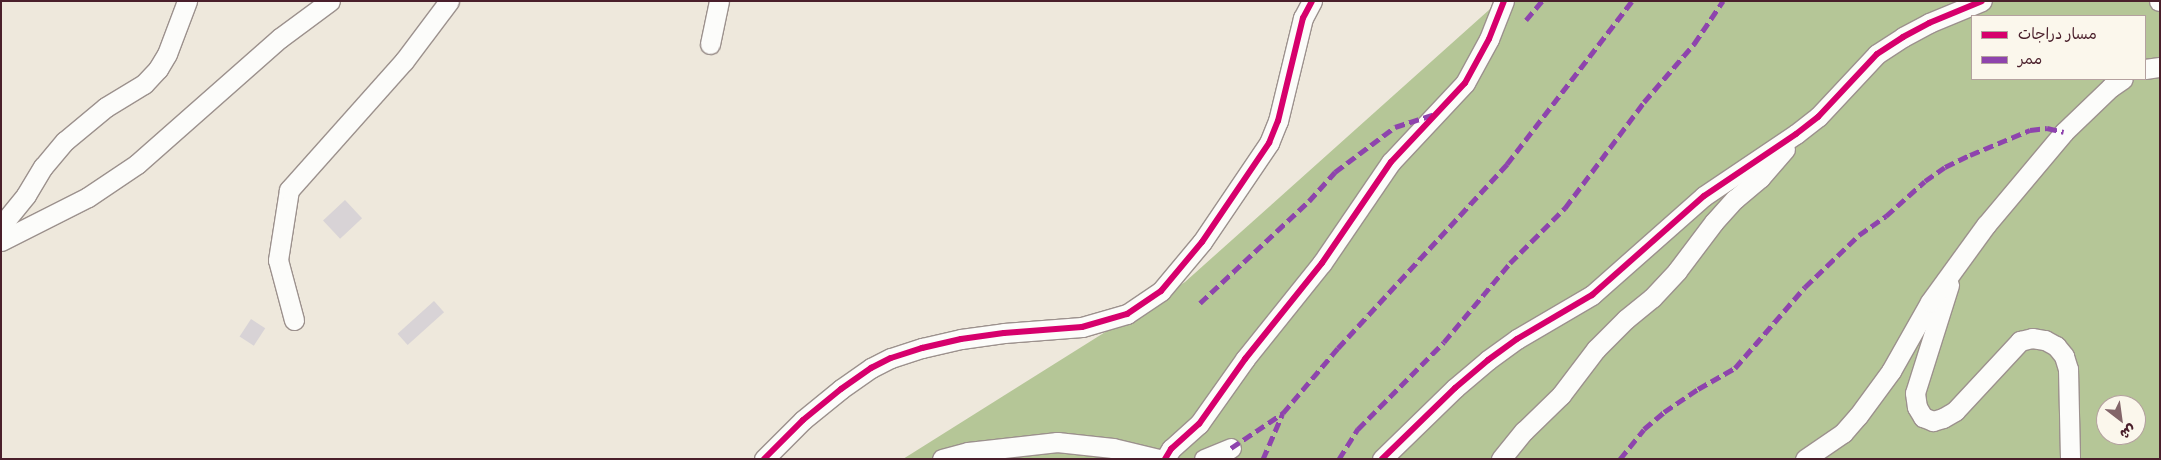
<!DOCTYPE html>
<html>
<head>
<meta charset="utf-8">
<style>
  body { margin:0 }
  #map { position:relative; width:2161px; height:460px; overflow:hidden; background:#eee8dc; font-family:Delius,"Playpen Sans Arabic",sans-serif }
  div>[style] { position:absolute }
  .forest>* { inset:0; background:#b5c697 }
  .building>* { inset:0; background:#d8d3d6; transform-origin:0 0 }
  .roads { filter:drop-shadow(1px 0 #9c918d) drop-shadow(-1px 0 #9c918d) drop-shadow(0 1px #9c918d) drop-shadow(0 -1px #9c918d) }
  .minor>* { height:19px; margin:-9.5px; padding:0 9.5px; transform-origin:9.5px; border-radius:9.5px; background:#fcfcfa }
  .quiet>* { height:5px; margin-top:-2.5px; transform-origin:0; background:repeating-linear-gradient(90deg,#8e44ad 0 10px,transparent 0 15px) }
  .cycleway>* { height:6px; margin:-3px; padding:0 3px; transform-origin:3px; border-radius:3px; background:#d6006c }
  span { translate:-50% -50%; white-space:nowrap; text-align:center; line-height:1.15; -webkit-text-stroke:5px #fbf7ec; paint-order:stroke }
  .frame { position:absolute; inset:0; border:2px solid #4a1f2b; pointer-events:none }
  .legend { position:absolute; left:1971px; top:15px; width:175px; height:65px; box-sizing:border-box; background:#fbf7ec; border:1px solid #b4a19f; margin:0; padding:6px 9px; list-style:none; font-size:15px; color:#4a1f2b }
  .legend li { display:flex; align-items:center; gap:10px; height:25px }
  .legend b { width:25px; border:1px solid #b4a19f }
  .north { position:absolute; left:2096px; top:395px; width:50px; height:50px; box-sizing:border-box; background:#fbf7ec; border:1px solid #b4a19f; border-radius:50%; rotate:150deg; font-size:14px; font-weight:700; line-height:20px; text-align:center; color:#4a1f2b }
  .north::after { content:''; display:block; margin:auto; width:18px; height:22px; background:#836569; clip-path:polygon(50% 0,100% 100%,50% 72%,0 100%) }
</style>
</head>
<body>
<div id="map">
  <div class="forest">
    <i style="clip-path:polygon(evenodd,1499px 1px,2160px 1px,2160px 459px,903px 459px,1185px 282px,1499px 1px,1972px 16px,2145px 16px,2145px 79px,1972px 79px,1972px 16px,1499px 1px,2106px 405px,2136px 405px,2136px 435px,2106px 435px,2106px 405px)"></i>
  </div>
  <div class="building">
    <i style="left:345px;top:200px;width:25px;height:30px;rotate:47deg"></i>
    <i style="left:434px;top:301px;width:15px;height:49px;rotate:48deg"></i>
    <i style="left:251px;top:319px;width:17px;height:21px;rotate:33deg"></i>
  </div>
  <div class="roads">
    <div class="minor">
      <i style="left:2159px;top:1px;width:1px"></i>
      <i style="left:710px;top:44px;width:44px;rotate:-78.2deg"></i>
      <i style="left:2145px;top:69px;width:15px;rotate:-8deg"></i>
      <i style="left:1px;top:226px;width:40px;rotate:-51deg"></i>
      <i style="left:26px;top:195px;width:33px;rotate:-59deg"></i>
      <i style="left:43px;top:167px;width:34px;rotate:-50deg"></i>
      <i style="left:65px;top:141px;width:53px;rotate:-39.7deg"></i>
      <i style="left:106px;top:107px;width:44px;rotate:-31.2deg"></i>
      <i style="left:144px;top:84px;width:21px;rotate:-47deg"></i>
      <i style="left:158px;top:69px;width:17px;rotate:-59deg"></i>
      <i style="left:167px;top:54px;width:57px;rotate:-69.3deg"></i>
      <i style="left:1px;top:241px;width:97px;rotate:-26.8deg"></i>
      <i style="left:88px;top:197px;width:59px;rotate:-34deg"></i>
      <i style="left:137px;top:164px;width:191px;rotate:-41.4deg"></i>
      <i style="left:280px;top:38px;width:62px;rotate:-36.5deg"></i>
      <i style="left:1949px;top:285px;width:113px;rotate:107.5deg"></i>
      <i style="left:1915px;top:393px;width:14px;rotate:82deg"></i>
      <i style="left:1917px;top:407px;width:12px;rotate:59deg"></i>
      <i style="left:1923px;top:417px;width:11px;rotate:22deg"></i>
      <i style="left:1933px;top:421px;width:10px;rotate:-17deg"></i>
      <i style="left:1943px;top:418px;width:14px;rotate:-30deg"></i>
      <i style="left:1955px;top:411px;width:96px;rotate:-47.1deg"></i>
      <i style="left:2020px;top:341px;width:12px;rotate:-14deg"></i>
      <i style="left:2032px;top:338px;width:13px;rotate:9deg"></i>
      <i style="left:2045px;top:340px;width:13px;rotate:29deg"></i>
      <i style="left:2056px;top:346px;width:13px;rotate:51deg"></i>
      <i style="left:2064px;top:356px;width:14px;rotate:73deg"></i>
      <i style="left:2068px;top:369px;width:90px;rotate:88.7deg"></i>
      <i style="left:294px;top:320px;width:62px;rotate:-104.9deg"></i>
      <i style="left:278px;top:260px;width:71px;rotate:-81.1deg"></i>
      <i style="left:289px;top:190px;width:173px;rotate:-48.3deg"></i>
      <i style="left:404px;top:61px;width:75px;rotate:-53.1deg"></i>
      <i style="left:764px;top:459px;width:55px;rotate:-45deg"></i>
      <i style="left:803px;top:420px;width:49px;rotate:-39.2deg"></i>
      <i style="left:841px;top:389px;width:37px;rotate:-35deg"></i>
      <i style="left:871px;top:368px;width:22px;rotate:-27deg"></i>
      <i style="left:891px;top:358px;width:33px;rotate:-18deg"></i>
      <i style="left:922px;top:348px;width:40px;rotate:-13deg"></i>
      <i style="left:961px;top:339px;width:43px;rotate:-7.9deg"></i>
      <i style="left:1004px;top:333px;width:78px;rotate:-4.4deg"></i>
      <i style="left:1082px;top:327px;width:47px;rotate:-16.1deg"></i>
      <i style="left:1127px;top:314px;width:41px;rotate:-34.1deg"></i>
      <i style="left:1161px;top:291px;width:64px;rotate:-50.1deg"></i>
      <i style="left:1202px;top:242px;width:120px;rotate:-55.9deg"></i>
      <i style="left:1269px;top:143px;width:24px;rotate:-68deg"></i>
      <i style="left:1278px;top:121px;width:106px;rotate:-76.4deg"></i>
      <i style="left:1303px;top:18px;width:19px;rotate:-62deg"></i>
      <i style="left:942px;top:459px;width:27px;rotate:-15deg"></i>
      <i style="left:968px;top:452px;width:90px;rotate:-6.4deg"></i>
      <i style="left:1057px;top:442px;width:56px;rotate:6.1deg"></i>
      <i style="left:1113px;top:448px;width:47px;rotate:13.4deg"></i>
      <i style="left:1165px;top:459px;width:12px;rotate:-59deg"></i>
      <i style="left:1171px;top:449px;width:38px;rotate:-42deg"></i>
      <i style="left:1199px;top:424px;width:80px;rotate:-54.7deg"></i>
      <i style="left:1245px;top:359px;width:123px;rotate:-51.3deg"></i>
      <i style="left:1322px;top:263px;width:122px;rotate:-55.7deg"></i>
      <i style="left:1391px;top:162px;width:108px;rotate:-46.9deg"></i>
      <i style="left:1465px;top:83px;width:50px;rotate:-61.4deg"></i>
      <i style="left:1489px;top:39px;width:41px;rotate:-68.5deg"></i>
      <i style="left:1204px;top:459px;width:29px;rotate:-22deg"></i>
      <i style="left:1382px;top:459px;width:102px;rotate:-44.2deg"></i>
      <i style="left:1455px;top:388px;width:43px;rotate:-40.3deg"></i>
      <i style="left:1488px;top:360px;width:36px;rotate:-36deg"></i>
      <i style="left:1517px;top:339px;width:87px;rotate:-30.4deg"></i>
      <i style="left:1592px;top:295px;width:149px;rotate:-41.5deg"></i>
      <i style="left:1704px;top:196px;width:111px;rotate:-34deg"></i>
      <i style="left:1796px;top:134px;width:28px;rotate:-38deg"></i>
      <i style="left:1818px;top:117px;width:86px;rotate:-46.9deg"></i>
      <i style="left:1877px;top:54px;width:31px;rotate:-33deg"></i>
      <i style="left:1903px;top:37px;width:30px;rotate:-28deg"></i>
      <i style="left:1929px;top:23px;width:57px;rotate:-22.5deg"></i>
      <i style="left:1501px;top:459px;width:36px;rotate:-51deg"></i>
      <i style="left:1524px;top:431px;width:52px;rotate:-44.2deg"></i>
      <i style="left:1561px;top:395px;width:58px;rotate:-52.7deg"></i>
      <i style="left:1596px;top:349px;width:42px;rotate:-45deg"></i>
      <i style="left:1626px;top:319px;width:33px;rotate:-39deg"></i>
      <i style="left:1652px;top:298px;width:37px;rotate:-47deg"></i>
      <i style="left:1677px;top:271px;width:61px;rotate:-52.9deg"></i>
      <i style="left:1714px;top:222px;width:31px;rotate:-48deg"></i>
      <i style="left:1735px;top:199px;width:33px;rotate:-40deg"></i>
      <i style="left:1760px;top:178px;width:38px;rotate:-49deg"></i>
      <i style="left:1805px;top:459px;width:46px;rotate:-34.4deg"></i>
      <i style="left:1843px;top:433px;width:23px;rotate:-49deg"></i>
      <i style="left:1858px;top:416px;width:56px;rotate:-53.7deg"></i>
      <i style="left:1891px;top:371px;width:79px;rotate:-60.5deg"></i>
      <i style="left:1930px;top:302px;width:95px;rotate:-54deg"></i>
      <i style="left:1986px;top:225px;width:121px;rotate:-50deg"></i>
      <i style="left:2064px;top:132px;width:65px;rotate:-43.8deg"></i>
      <i style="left:2111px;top:87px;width:14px;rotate:-34deg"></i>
    </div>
  </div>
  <div class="quiet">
    <i style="left:1526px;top:20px;width:25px;rotate:-50deg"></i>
    <i style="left:1200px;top:303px;width:149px;rotate:-43.1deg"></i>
    <i style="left:1309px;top:201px;width:39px;rotate:-48deg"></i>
    <i style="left:1335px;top:172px;width:75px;rotate:-36.9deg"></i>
    <i style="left:1395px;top:127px;width:40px;rotate:-18deg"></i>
    <i style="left:1231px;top:448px;width:63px;rotate:-33.9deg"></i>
    <i style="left:1283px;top:413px;width:85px;rotate:-49.8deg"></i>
    <i style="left:1338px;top:348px;width:250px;rotate:-47.4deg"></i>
    <i style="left:1507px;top:164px;width:205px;rotate:-52.5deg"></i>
    <i style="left:1263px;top:459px;width:48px;rotate:-66.6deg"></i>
    <i style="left:1339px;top:459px;width:36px;rotate:-58deg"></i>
    <i style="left:1358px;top:429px;width:122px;rotate:-45.3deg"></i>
    <i style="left:1444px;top:342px;width:103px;rotate:-50.1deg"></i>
    <i style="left:1510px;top:263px;width:78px;rotate:-45deg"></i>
    <i style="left:1565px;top:208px;width:132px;rotate:-53.3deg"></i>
    <i style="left:1644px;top:102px;width:77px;rotate:-49.2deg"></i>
    <i style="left:1694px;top:44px;width:52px;rotate:-56deg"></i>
    <i style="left:1620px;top:459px;width:38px;rotate:-51deg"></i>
    <i style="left:1644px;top:429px;width:26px;rotate:-40deg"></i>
    <i style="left:1664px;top:412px;width:41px;rotate:-34.1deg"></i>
    <i style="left:1698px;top:389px;width:43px;rotate:-29.6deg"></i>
    <i style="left:1735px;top:368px;width:107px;rotate:-49.2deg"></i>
    <i style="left:1805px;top:287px;width:75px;rotate:-43.9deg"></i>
    <i style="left:1859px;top:235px;width:33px;rotate:-35deg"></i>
    <i style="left:1886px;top:216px;width:52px;rotate:-41.9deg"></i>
    <i style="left:1925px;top:181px;width:24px;rotate:-35deg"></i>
    <i style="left:1945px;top:167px;width:28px;rotate:-26deg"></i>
    <i style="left:1970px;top:155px;width:65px;rotate:-22.6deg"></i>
    <i style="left:2030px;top:130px;width:17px;rotate:-7deg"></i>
    <i style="left:2047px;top:128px;width:17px;rotate:13deg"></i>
  </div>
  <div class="cycleway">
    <i style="left:764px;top:459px;width:55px;rotate:-45deg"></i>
    <i style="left:803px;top:420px;width:49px;rotate:-39.2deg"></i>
    <i style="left:841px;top:389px;width:37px;rotate:-35deg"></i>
    <i style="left:871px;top:368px;width:22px;rotate:-27deg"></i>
    <i style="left:891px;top:358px;width:33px;rotate:-18deg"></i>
    <i style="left:922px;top:348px;width:40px;rotate:-13deg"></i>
    <i style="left:961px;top:339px;width:43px;rotate:-7.9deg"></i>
    <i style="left:1004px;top:333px;width:78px;rotate:-4.4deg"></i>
    <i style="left:1082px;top:327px;width:47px;rotate:-16.1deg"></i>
    <i style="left:1127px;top:314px;width:41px;rotate:-34.1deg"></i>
    <i style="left:1161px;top:291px;width:64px;rotate:-50.1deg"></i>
    <i style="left:1202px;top:242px;width:120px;rotate:-55.9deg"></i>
    <i style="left:1269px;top:143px;width:24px;rotate:-68deg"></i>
    <i style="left:1278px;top:121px;width:106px;rotate:-76.4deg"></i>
    <i style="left:1303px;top:18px;width:19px;rotate:-62deg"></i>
    <i style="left:1165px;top:459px;width:12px;rotate:-59deg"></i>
    <i style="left:1171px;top:449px;width:38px;rotate:-42deg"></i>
    <i style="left:1199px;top:424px;width:80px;rotate:-54.7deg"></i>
    <i style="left:1245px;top:359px;width:123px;rotate:-51.3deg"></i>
    <i style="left:1322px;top:263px;width:122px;rotate:-55.7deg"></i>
    <i style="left:1391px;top:162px;width:108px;rotate:-46.9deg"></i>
    <i style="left:1465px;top:83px;width:50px;rotate:-61.4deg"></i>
    <i style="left:1489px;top:39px;width:41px;rotate:-68.5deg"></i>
    <i style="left:1382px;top:459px;width:102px;rotate:-44.2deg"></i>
    <i style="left:1455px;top:388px;width:43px;rotate:-40.3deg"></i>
    <i style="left:1488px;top:360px;width:36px;rotate:-36deg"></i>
    <i style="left:1517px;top:339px;width:87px;rotate:-30.4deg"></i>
    <i style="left:1592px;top:295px;width:149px;rotate:-41.5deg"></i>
    <i style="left:1704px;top:196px;width:111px;rotate:-34deg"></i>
    <i style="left:1796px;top:134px;width:28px;rotate:-38deg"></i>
    <i style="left:1818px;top:117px;width:86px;rotate:-46.9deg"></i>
    <i style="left:1877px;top:54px;width:31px;rotate:-33deg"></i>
    <i style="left:1903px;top:37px;width:30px;rotate:-28deg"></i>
    <i style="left:1929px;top:23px;width:57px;rotate:-22.5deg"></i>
  </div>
  <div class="frame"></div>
  <ul class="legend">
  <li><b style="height:6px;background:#d6006c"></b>مسار دراجات</li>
  <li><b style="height:6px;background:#8e44ad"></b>ممر</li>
  </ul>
  <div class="north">ش</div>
</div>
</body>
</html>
